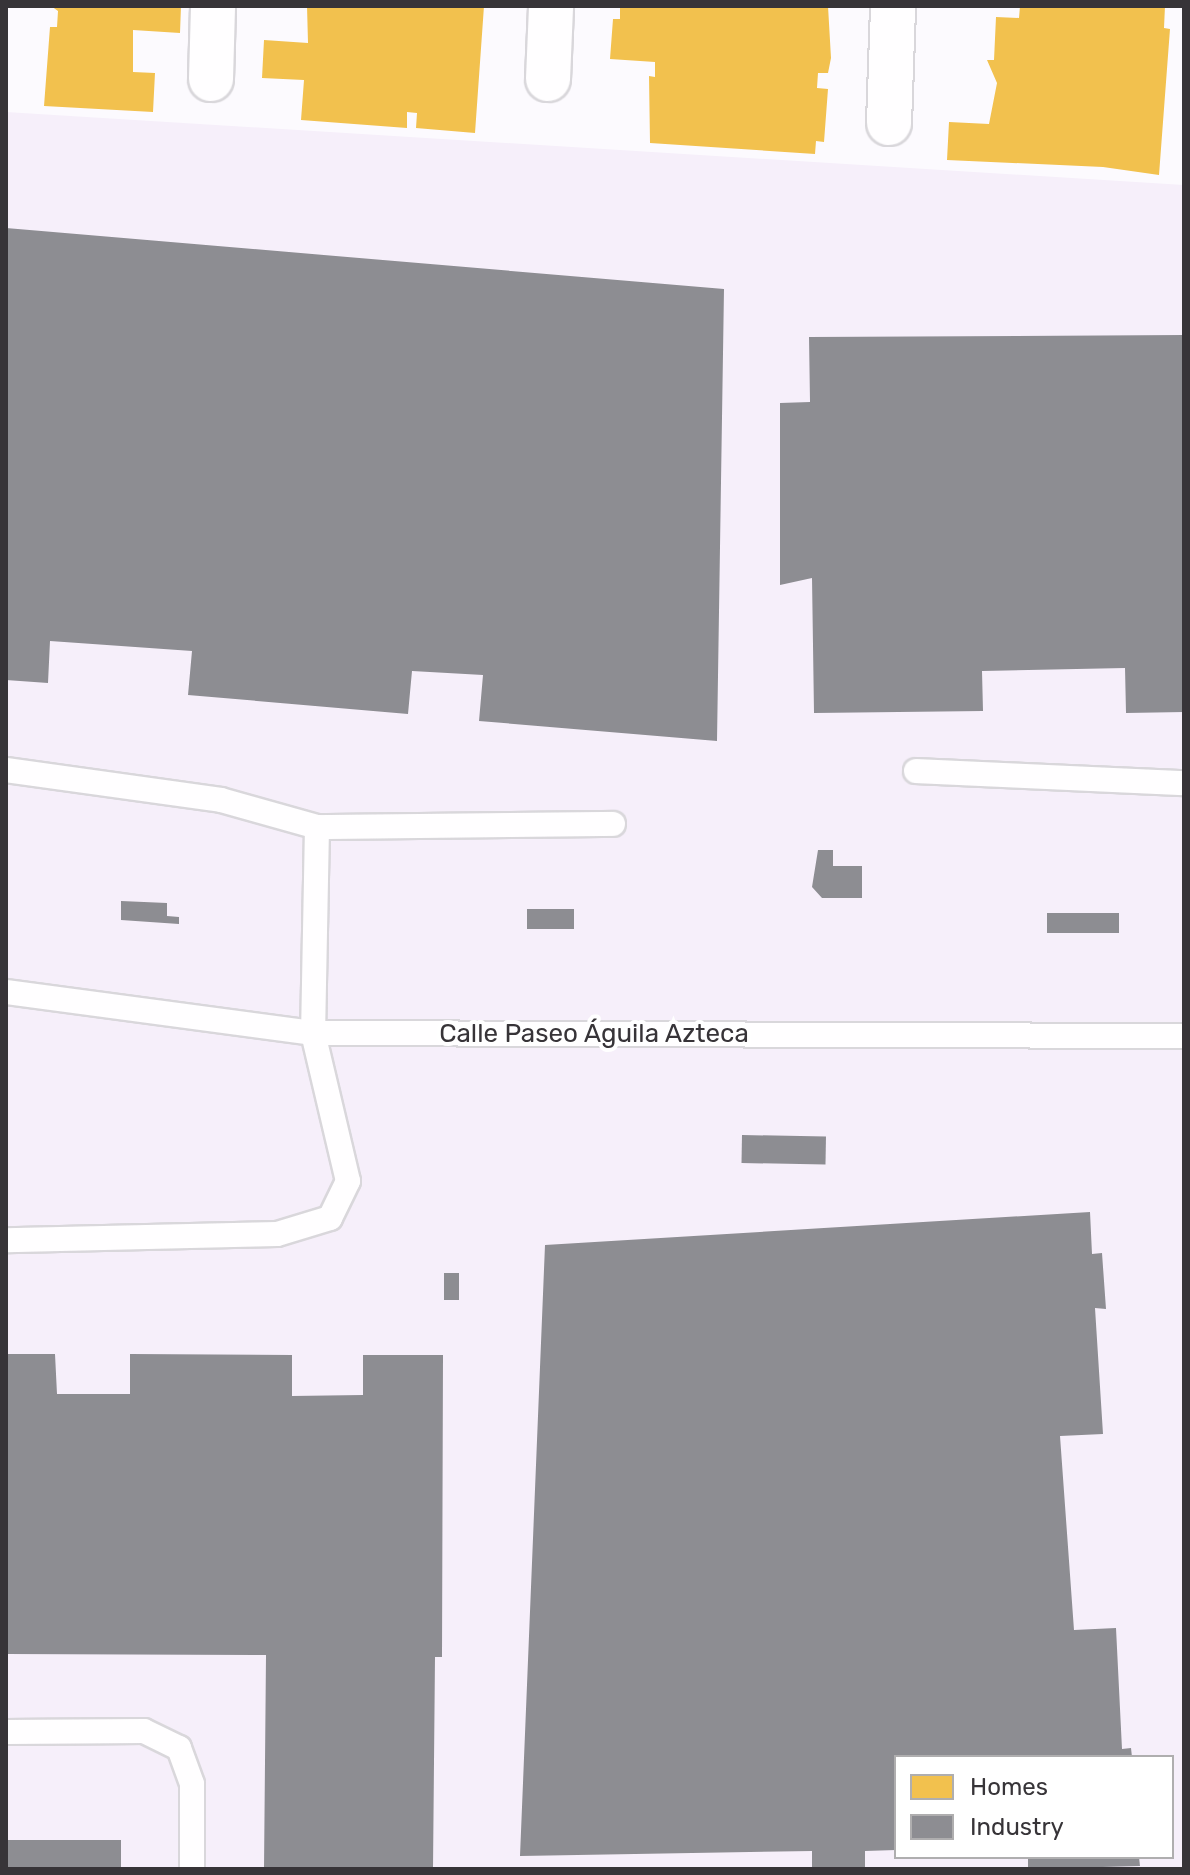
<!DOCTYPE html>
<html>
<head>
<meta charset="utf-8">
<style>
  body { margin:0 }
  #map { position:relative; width:1190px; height:1875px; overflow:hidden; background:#fcfafe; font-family:Rubik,sans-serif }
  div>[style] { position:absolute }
  .built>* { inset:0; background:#f6effa }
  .homes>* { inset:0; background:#f2c14e }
  .industry>* { inset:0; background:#8d8d92; transform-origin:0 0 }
  .roads { filter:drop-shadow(2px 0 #d9d7db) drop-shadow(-2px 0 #d9d7db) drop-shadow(0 2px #d9d7db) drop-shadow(0 -2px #d9d7db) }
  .service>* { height:24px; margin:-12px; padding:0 12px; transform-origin:12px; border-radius:12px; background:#fffeff }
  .minor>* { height:44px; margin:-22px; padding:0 22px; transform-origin:22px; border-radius:22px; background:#fffeff }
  span { translate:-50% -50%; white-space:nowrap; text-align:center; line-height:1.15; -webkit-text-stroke:8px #fff; paint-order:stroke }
  .street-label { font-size:26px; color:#373438 }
  .frame { position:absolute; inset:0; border:8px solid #373438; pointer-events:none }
  .legend { position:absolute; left:894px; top:1755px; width:280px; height:104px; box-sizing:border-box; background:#fff; border:2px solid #afaeaf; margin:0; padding:10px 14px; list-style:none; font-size:24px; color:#373438 }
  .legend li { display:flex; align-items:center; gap:16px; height:40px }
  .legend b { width:40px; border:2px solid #afaeaf }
</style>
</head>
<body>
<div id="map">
  <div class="built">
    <i style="clip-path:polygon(evenodd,6px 112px,1184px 185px,1184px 1869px,6px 1869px,6px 112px,896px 1757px,1172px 1757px,1172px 1857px,896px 1857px,896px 1757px)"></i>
  </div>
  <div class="homes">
    <i style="clip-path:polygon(51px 6px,181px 6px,180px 33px,133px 30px,133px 72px,155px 73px,153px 112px,44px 106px,50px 27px,57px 27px,58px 11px)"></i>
    <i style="clip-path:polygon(307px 6px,484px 6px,475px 133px,416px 128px,417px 113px,407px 112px,407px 128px,301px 120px,304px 80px,262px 78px,264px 40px,308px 43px)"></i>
    <i style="clip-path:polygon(620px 6px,828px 6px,831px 58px,828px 73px,818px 73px,817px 88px,828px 89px,824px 142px,816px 141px,815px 154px,650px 143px,649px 76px,655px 77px,655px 62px,610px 59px,613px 19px,620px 19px)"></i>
    <i style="clip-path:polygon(1020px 6px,1165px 6px,1164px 28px,1170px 29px,1159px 175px,1103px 167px,947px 160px,949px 122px,989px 124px,997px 83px,987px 60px,994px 60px,996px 17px,1019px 18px)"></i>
  </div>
  <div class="industry">
    <i style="clip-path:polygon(6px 228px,724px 289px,717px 741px,479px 721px,483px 675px,412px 671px,408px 714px,188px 695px,192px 651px,50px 641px,48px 683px,6px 680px)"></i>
    <i style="clip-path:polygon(1184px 335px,1184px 712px,1126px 713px,1125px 668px,982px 671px,983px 711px,814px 713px,812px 578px,780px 585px,780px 403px,810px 402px,809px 337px)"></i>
    <i style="clip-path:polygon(818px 850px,833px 850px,833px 866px,862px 866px,862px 898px,822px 898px,812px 887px)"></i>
    <i style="clip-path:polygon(121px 901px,167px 903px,167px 916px,179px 917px,179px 924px,121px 920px)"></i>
    <i style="left:574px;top:909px;width:20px;height:47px;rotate:90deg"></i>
    <i style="left:1047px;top:913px;width:72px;height:20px"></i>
    <i style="left:742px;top:1135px;width:84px;height:28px;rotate:1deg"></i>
    <i style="clip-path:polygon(1090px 1212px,1092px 1254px,1102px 1253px,1106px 1309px,1095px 1308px,1103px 1434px,1060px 1436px,1074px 1630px,1116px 1628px,1122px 1749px,1131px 1748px,1132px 1757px,896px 1757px,896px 1850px,865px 1851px,865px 1869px,812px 1869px,812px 1851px,520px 1856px,545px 1245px)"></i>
    <i style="left:444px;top:1273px;width:15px;height:27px"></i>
    <i style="clip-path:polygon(6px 1354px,55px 1354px,57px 1394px,130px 1394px,130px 1354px,292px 1355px,292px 1396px,363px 1395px,363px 1355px,443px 1355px,442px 1657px,435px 1657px,433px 1869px,264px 1869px,266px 1655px,6px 1654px)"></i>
    <i style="left:6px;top:1840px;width:115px;height:29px"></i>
    <i style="clip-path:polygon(1028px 1857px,1139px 1857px,1140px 1866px,1028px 1869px)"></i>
  </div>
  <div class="roads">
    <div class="service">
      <i style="left:6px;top:770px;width:217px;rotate:7.9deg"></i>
      <i style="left:221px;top:800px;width:100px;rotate:15.7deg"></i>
      <i style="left:317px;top:827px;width:206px;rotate:91.1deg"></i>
      <i style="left:313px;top:1033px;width:152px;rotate:76.7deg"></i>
      <i style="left:348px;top:1181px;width:41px;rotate:115.9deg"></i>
      <i style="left:330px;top:1218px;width:55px;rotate:163.2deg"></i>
      <i style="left:277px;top:1234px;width:271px;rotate:178.7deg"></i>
      <i style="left:916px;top:771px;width:268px;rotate:2.6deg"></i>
      <i style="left:317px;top:827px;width:296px;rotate:-0.6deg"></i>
      <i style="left:6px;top:992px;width:310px;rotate:7.6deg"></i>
      <i style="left:313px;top:1033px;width:871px;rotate:0.2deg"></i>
      <i style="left:6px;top:1732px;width:138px;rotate:-0.4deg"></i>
      <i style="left:144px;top:1731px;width:39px;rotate:26deg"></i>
      <i style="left:179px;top:1748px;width:38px;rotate:70deg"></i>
      <i style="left:192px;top:1784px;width:85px;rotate:90deg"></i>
    </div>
    <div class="minor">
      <i style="left:211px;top:79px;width:73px;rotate:-88.4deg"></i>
      <i style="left:548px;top:79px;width:73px;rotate:-87.6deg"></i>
      <i style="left:889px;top:123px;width:117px;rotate:-88deg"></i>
    </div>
  </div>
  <div class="street-label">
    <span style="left:594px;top:1034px">Calle Paseo Águila Azteca</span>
  </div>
  <div class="frame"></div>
  <ul class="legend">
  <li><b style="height:22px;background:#f2c14e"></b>Homes</li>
  <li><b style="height:22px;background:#8d8d92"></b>Industry</li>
  </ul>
</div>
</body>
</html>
